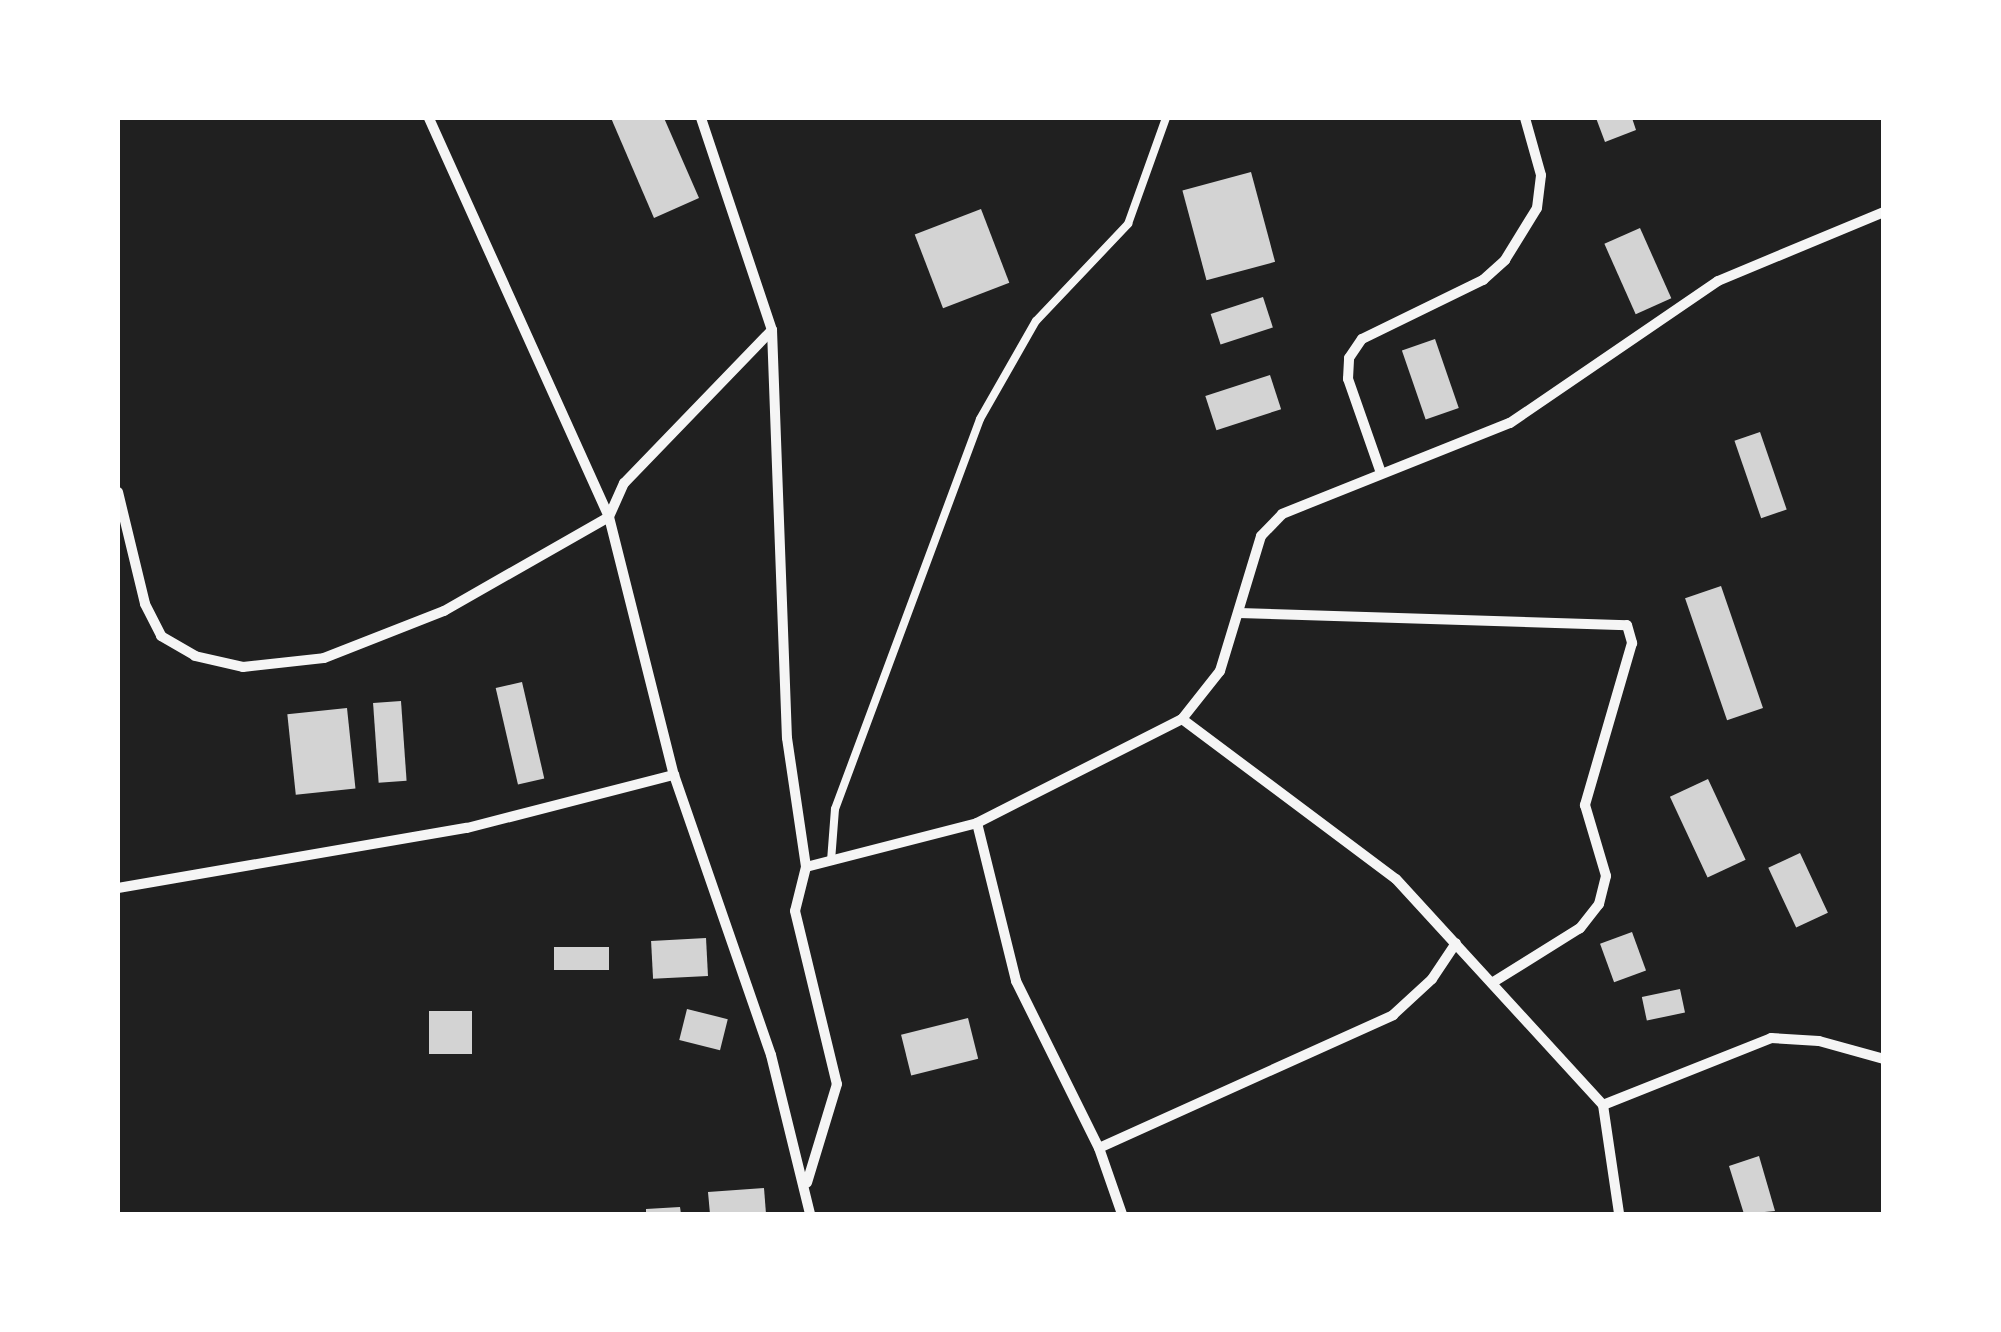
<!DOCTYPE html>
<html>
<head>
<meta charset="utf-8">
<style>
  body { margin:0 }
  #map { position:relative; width:2001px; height:1332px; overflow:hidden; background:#111; font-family:Quicksand,sans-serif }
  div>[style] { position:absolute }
  .green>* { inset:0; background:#202020; transform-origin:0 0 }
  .building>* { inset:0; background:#d3d3d3; transform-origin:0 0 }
  .service>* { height:8px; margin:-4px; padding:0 4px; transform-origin:4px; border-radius:4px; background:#f5f5f5 }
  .minor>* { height:10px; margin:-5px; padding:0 5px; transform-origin:5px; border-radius:5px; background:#f5f5f5 }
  span { translate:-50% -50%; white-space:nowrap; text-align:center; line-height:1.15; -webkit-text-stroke:8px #fff; paint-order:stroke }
  .frame { position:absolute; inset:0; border:120px solid #fff; pointer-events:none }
</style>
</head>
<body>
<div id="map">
  <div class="green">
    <i style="left:118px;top:118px;width:1765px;height:1096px"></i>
  </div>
  <div class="building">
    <i style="clip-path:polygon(611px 118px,664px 118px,699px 198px,654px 218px)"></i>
    <i style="clip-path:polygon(1596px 118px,1632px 118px,1636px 130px,1605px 142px)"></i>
    <i style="left:1251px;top:172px;width:93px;height:71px;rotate:75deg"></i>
    <i style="left:981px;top:209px;width:79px;height:71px;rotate:69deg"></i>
    <i style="left:1640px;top:228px;width:77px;height:39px;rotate:66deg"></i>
    <i style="left:1263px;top:297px;width:32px;height:55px;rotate:72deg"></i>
    <i style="left:1435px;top:339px;width:73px;height:35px;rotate:71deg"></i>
    <i style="left:1270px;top:375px;width:36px;height:68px;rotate:72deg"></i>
    <i style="left:1760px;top:432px;width:82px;height:27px;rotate:71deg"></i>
    <i style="left:1721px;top:586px;width:129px;height:38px;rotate:71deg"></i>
    <i style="left:522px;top:682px;width:99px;height:27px;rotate:77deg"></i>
    <i style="left:401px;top:701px;width:80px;height:28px;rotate:86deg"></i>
    <i style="left:347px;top:708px;width:81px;height:60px;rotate:84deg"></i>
    <i style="left:1708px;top:779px;width:89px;height:42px;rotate:65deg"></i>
    <i style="left:1800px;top:853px;width:66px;height:35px;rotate:65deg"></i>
    <i style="left:1632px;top:932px;width:41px;height:34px;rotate:70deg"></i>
    <i style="left:706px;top:938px;width:38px;height:55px;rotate:87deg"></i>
    <i style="left:609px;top:947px;width:23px;height:55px;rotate:90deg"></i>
    <i style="left:1680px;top:989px;width:24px;height:39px;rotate:78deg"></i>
    <i style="left:687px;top:1009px;width:42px;height:32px;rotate:14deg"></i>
    <i style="left:429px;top:1011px;width:43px;height:43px"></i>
    <i style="left:968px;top:1018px;width:42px;height:69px;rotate:76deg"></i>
    <i style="clip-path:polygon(1759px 1156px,1775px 1211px,1744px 1214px,1729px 1166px)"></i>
    <i style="clip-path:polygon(764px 1188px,766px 1214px,710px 1214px,708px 1192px)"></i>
    <i style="clip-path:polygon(680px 1207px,681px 1214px,646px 1214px,646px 1209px)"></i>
  </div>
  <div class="service">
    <i style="left:831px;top:861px;width:52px;rotate:-85.6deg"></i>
    <i style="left:835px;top:809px;width:416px;rotate:-69.6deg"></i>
    <i style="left:980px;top:419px;width:113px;rotate:-60.3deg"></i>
    <i style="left:1036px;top:321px;width:134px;rotate:-46.5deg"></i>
    <i style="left:1128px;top:224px;width:113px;rotate:-70.3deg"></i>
  </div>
  <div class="minor">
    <i style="left:701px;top:118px;width:224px;rotate:71.5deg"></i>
    <i style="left:772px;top:330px;width:408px;rotate:87.9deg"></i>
    <i style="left:787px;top:738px;width:130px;rotate:81.6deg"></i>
    <i style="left:806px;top:867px;width:45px;rotate:104deg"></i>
    <i style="left:795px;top:911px;width:178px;rotate:76.4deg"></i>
    <i style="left:837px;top:1084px;width:103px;rotate:106.9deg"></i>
    <i style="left:772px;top:330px;width:213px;rotate:134deg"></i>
    <i style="left:624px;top:483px;width:37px;rotate:114deg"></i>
    <i style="left:609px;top:517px;width:266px;rotate:75.9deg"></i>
    <i style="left:674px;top:775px;width:296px;rotate:70.9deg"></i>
    <i style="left:771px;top:1055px;width:164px;rotate:76.2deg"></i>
    <i style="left:1381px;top:473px;width:100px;rotate:-109.3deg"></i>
    <i style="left:1348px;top:379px;width:21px;rotate:-87deg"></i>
    <i style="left:1349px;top:358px;width:23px;rotate:-56deg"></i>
    <i style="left:1362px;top:339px;width:135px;rotate:-26deg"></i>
    <i style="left:1483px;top:280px;width:30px;rotate:-42deg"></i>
    <i style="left:1505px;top:260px;width:61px;rotate:-58.4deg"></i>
    <i style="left:1537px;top:208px;width:33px;rotate:-83deg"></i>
    <i style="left:1541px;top:175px;width:59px;rotate:-105.7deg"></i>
    <i style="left:118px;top:492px;width:115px;rotate:76.4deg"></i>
    <i style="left:145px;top:604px;width:36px;rotate:63deg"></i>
    <i style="left:161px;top:636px;width:39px;rotate:30deg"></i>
    <i style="left:195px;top:656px;width:49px;rotate:12.9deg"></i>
    <i style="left:243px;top:667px;width:81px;rotate:-6.3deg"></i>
    <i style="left:324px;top:658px;width:129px;rotate:-21.4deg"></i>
    <i style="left:444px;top:611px;width:190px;rotate:-29.7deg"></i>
    <i style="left:609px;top:517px;width:438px;rotate:-114.3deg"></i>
    <i style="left:1239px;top:613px;width:388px;rotate:1.8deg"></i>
    <i style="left:1627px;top:625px;width:19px;rotate:74deg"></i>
    <i style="left:1632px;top:643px;width:169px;rotate:106.2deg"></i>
    <i style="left:1585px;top:805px;width:74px;rotate:73.5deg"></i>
    <i style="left:1606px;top:876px;width:29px;rotate:104deg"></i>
    <i style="left:1599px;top:904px;width:31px;rotate:128deg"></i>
    <i style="left:1580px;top:928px;width:104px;rotate:148deg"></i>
    <i style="left:1182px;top:719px;width:267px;rotate:36.8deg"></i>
    <i style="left:1396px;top:879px;width:306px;rotate:47.5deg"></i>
    <i style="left:1603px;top:1105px;width:110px;rotate:81.6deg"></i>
    <i style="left:977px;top:823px;width:230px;rotate:-26.9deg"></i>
    <i style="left:1182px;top:719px;width:61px;rotate:-51.6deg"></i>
    <i style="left:1220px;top:671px;width:141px;rotate:-73.1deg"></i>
    <i style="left:1261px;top:536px;width:30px;rotate:-46deg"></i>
    <i style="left:1282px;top:514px;width:245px;rotate:-21.8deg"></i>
    <i style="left:1510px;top:423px;width:252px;rotate:-34.3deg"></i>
    <i style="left:1718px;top:281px;width:180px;rotate:-22.6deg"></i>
    <i style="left:806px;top:867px;width:177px;rotate:-14.4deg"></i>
    <i style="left:977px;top:823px;width:163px;rotate:76.1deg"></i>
    <i style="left:1016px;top:981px;width:186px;rotate:63.6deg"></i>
    <i style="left:1099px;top:1148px;width:70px;rotate:70.8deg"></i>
    <i style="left:118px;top:888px;width:354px;rotate:-9.8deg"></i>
    <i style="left:467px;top:828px;width:214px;rotate:-14.4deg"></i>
    <i style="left:1603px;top:1105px;width:181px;rotate:-21.7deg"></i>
    <i style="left:1771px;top:1038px;width:48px;rotate:3.6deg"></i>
    <i style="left:1819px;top:1041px;width:67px;rotate:15.5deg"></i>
    <i style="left:1099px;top:1148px;width:323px;rotate:-24.3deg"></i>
    <i style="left:1393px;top:1015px;width:53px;rotate:-42.7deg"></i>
    <i style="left:1432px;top:979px;width:43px;rotate:-56.3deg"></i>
  </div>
  <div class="frame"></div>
</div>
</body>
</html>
